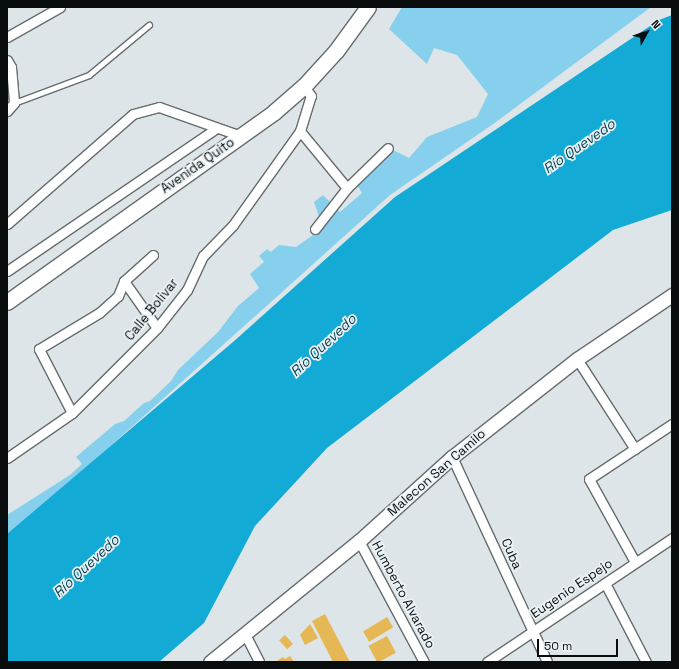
<!DOCTYPE html>
<html>
<head>
<meta charset="utf-8">
<style>
  body { margin:0 }
  #map { position:relative; width:679px; height:669px; overflow:hidden; background:#dde5e8; font-family:"Space Grotesk",sans-serif }
  div>[style] { position:absolute }
  .green>* { inset:0; background:#86d0ed }
  .water>* { inset:0; background:#13abd6 }
  .building>* { inset:0; background:#e5b755; transform-origin:0 0 }
  .roads { filter:drop-shadow(1px 0 #656c6f) drop-shadow(-1px 0 #656c6f) drop-shadow(0 1px #656c6f) drop-shadow(0 -1px #656c6f) }
  .service>* { height:4.5px; margin:-2.25px; padding:0 2.25px; transform-origin:2.25px; border-radius:2.25px; background:#fff }
  .minor>* { height:9px; margin:-4.5px; padding:0 4.5px; transform-origin:4.5px; border-radius:4.5px; background:#fff }
  .secondary>* { height:13px; margin:-6.5px; padding:0 6.5px; transform-origin:6.5px; border-radius:6.5px; background:#fff }
  .trunk>* { height:15px; margin:-7.5px; padding:0 7.5px; transform-origin:7.5px; border-radius:7.5px; background:#fff }
  span { translate:-50% -50%; white-space:nowrap; text-align:center; line-height:1.15; -webkit-text-stroke:3.5px #eaf2f6; paint-order:stroke }
  .street-label { font-size:13px; color:#0a0d0e }
  .water-label { font-size:14px; color:#013e4f; font-style:italic }
  .frame { position:absolute; inset:0; border:8px solid #0a0d0e; pointer-events:none }
  .north { position:absolute; left:627px; top:12px; width:40px; height:40px; -webkit-text-stroke:3px #eaf2f6; paint-order:stroke; rotate:50deg; font-size:11px; font-weight:700; line-height:16px; text-align:center; color:#0a0d0e }
  .north::after { content:''; display:block; margin:auto; width:14px; height:18px; background:#0a0d0e; clip-path:polygon(50% 0,100% 100%,50% 72%,0 100%) }
  .scale { position:absolute; left:537px; top:639px; width:81px; height:18px; box-sizing:border-box; border:2px solid #0a0d0e; border-top:0; padding-left:5px; font-size:12px; line-height:14px; white-space:nowrap; color:#0a0d0e; -webkit-text-stroke:3px #eaf2f6; paint-order:stroke }
</style>
</head>
<body>
<div id="map">
  <div class="green">
    <i style="clip-path:polygon(402px 7px,651px 7px,496px 122px,390px 195px,7px 539px,7px 515px,70px 475px,82px 464px,76px 457px,115px 424px,124px 421px,144px 403px,150px 401px,171px 381px,178px 370px,218px 332px,238px 306px,259px 288px,250px 274px,264px 262px,259px 256px,267px 249px,271px 252px,279px 245px,296px 247px,323px 228px,314px 202px,323px 195px,340px 212px,362px 193px,355px 182px,393px 150px,409px 158px,427px 137px,477px 117px,488px 94px,457px 55px,434px 48px,427px 64px,389px 29px)"></i>
  </div>
  <div class="water">
    <i style="clip-path:polygon(672px 15px,672px 210px,613px 230px,327px 448px,255px 526px,204px 623px,159px 662px,7px 662px,7px 534px,233px 342px,395px 197px,659px 20px)"></i>
  </div>
  <div class="building">
    <i style="clip-path:polygon(325px 614px,350px 662px,333px 662px,312px 621px)"></i>
    <i style="left:387px;top:617px;width:12px;height:28px;rotate:59deg"></i>
    <i style="clip-path:polygon(310px 624px,318px 638px,305px 645px,300px 635px)"></i>
    <i style="left:285px;top:635px;width:12px;height:8px;rotate:48deg"></i>
    <i style="left:387px;top:636px;width:19px;height:21px;rotate:62deg"></i>
    <i style="clip-path:polygon(290px 656px,294px 662px,275px 662px,283px 657px,285px 659px)"></i>
  </div>
  <div class="roads">
    <div class="service">
      <i style="left:14px;top:103px;width:80px;rotate:-20.5deg"></i>
      <i style="left:89px;top:75px;width:78px;rotate:-39.8deg"></i>
    </div>
    <div class="minor">
      <i style="left:7px;top:37px;width:61px;rotate:-29.5deg"></i>
      <i style="left:7px;top:60px;width:8px;rotate:60deg"></i>
      <i style="left:11px;top:67px;width:36px;rotate:85deg"></i>
      <i style="left:14px;top:103px;width:11px;rotate:131deg"></i>
      <i style="left:300px;top:131px;width:74px;rotate:50.5deg"></i>
      <i style="left:347px;top:188px;width:57px;rotate:-44.3deg"></i>
      <i style="left:7px;top:224px;width:167px;rotate:-41.1deg"></i>
      <i style="left:133px;top:114px;width:27px;rotate:-15deg"></i>
      <i style="left:159px;top:107px;width:87px;rotate:19.5deg"></i>
      <i style="left:315px;top:229px;width:52px;rotate:-52deg"></i>
      <i style="left:153px;top:255px;width:39px;rotate:138deg"></i>
      <i style="left:124px;top:281px;width:57px;rotate:54.9deg"></i>
      <i style="left:7px;top:271px;width:254px;rotate:-34.3deg"></i>
      <i style="left:577px;top:359px;width:107px;rotate:57.2deg"></i>
      <i style="left:72px;top:413px;width:72px;rotate:-117.3deg"></i>
      <i style="left:39px;top:349px;width:70px;rotate:-31deg"></i>
      <i style="left:99px;top:313px;width:25px;rotate:-42deg"></i>
      <i style="left:118px;top:296px;width:16px;rotate:-68deg"></i>
      <i style="left:452px;top:457px;width:226px;rotate:65.1deg"></i>
      <i style="left:7px;top:458px;width:79px;rotate:-34.7deg"></i>
      <i style="left:72px;top:413px;width:120px;rotate:-45deg"></i>
      <i style="left:157px;top:328px;width:48px;rotate:-51.7deg"></i>
      <i style="left:187px;top:290px;width:38px;rotate:-65deg"></i>
      <i style="left:203px;top:256px;width:43px;rotate:-45.9deg"></i>
      <i style="left:233px;top:225px;width:115px;rotate:-54.5deg"></i>
      <i style="left:300px;top:131px;width:37px;rotate:-73deg"></i>
      <i style="left:311px;top:96px;width:12px;rotate:-125deg"></i>
      <i style="left:359px;top:541px;width:137px;rotate:61.8deg"></i>
      <i style="left:635px;top:562px;width:95px;rotate:-119deg"></i>
      <i style="left:589px;top:479px;width:100px;rotate:-33.5deg"></i>
      <i style="left:605px;top:583px;width:89px;rotate:62.6deg"></i>
      <i style="left:245px;top:634px;width:31px;rotate:63deg"></i>
      <i style="left:487px;top:662px;width:223px;rotate:-33.8deg"></i>
    </div>
    <div class="secondary">
      <i style="left:210px;top:662px;width:192px;rotate:-39.1deg"></i>
      <i style="left:359px;top:541px;width:125px;rotate:-42.1deg"></i>
      <i style="left:452px;top:457px;width:159px;rotate:-38.1deg"></i>
      <i style="left:577px;top:359px;width:115px;rotate:-34deg"></i>
    </div>
    <div class="trunk">
      <i style="left:7px;top:302px;width:328px;rotate:-35.4deg"></i>
      <i style="left:274px;top:112px;width:40px;rotate:-41deg"></i>
      <i style="left:304px;top:86px;width:47px;rotate:-47.6deg"></i>
      <i style="left:336px;top:51px;width:54px;rotate:-54deg"></i>
    </div>
  </div>
  <div class="street-label">
    <span style="left:198px;top:166px;rotate:-35deg">Avenida Quito</span>
    <span style="left:152px;top:310px;rotate:-51deg">Calle Bolivar</span>
    <span style="left:437px;top:473px;rotate:-41deg">Malecon San Camilo</span>
    <span style="left:511px;top:554px;rotate:66deg">Cuba</span>
    <span style="left:572px;top:589px;rotate:-34deg">Eugenio Espejo</span>
    <span style="left:403px;top:595px;rotate:62deg">Humberto Alvarado</span>
  </div>
  <div class="water-label">
    <span style="left:579px;top:146px;rotate:-35deg">Río Quevedo</span>
    <span style="left:323px;top:345px;rotate:-43deg">Río Quevedo</span>
    <span style="left:86px;top:566px;rotate:-43deg">Río Quevedo</span>
  </div>
  <div class="frame"></div>
  <div class="north">N</div>
  <div class="scale">50 m</div>
</div>
</body>
</html>
